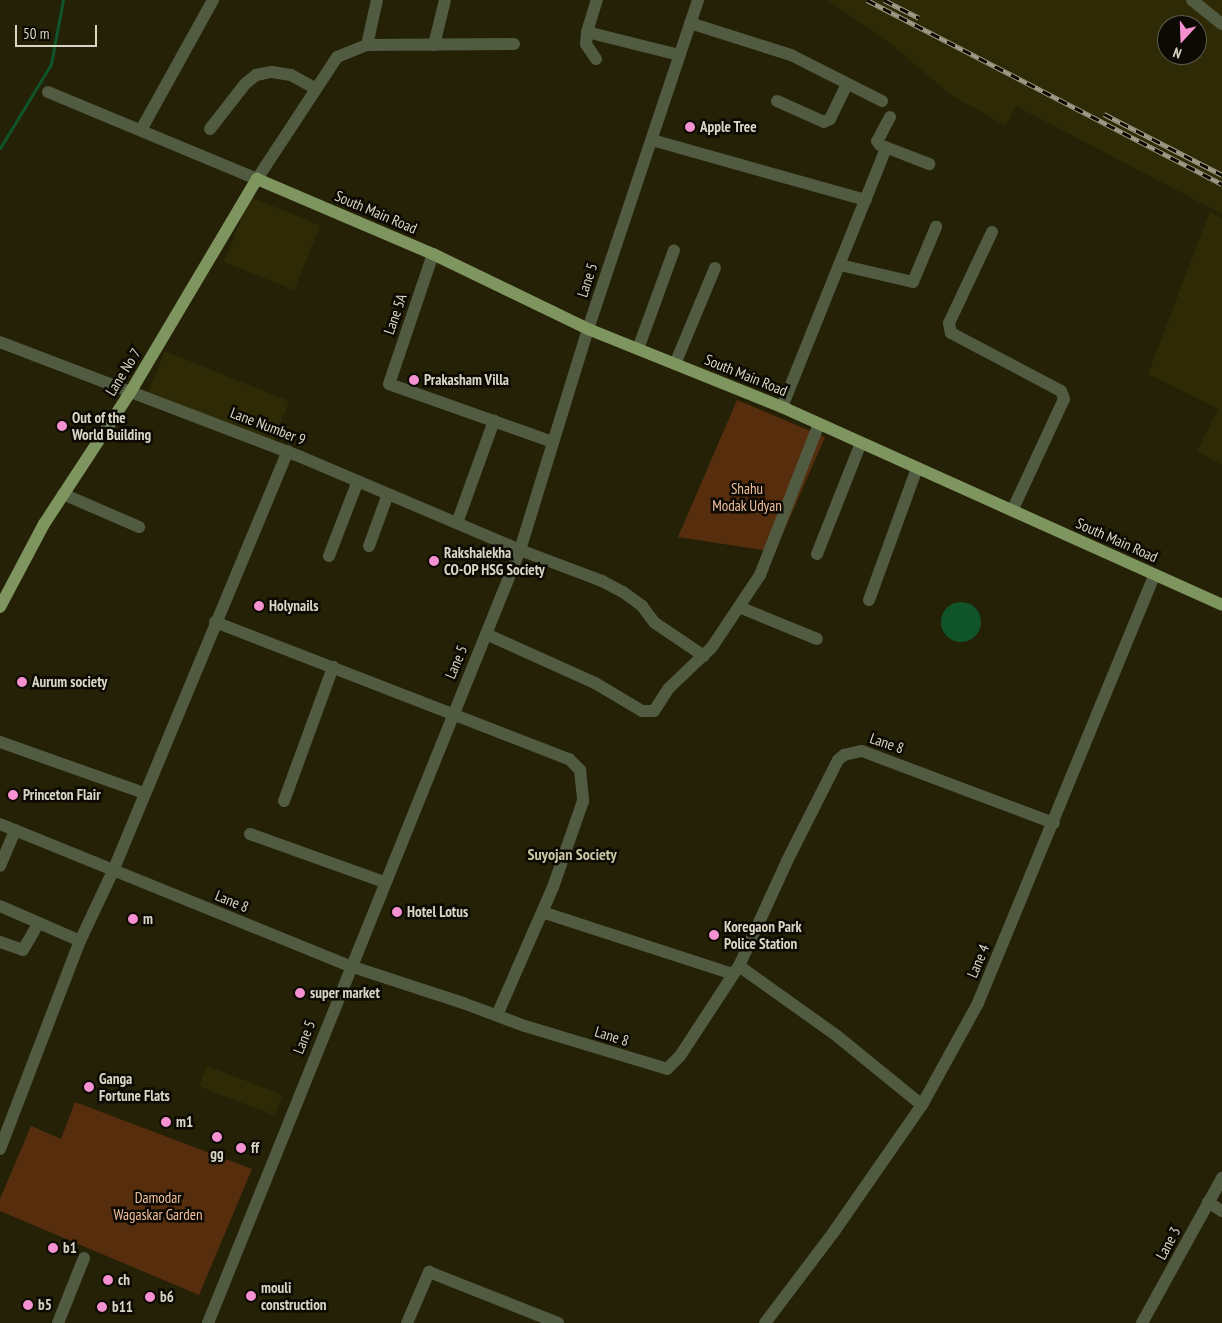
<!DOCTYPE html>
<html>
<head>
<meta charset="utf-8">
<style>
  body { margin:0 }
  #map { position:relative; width:1222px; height:1323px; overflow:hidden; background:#242106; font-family:"PT Sans Narrow",sans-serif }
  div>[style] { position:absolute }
  .built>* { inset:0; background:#2e2a06; transform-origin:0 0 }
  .green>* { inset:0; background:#572e0d }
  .water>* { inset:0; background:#10542a }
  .round { border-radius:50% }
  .stream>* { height:3px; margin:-1.5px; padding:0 1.5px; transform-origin:1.5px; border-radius:1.5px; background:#10542a }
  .minor>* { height:12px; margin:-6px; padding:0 6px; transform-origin:6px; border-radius:6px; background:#505b41 }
  .major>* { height:12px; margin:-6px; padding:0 6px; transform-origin:6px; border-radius:6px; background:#7f955f }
  .rail>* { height:5px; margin-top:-2.5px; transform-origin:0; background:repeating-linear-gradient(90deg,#0c0a02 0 9px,#9e9c89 0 18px); box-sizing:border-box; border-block:1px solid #9e9c89 }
  .dots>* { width:14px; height:14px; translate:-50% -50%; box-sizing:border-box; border:2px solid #0c0a02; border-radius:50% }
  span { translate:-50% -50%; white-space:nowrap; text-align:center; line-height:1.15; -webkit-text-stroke:5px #0c0a02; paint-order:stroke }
  .poi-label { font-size:15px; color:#d7d6c6; font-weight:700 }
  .left { translate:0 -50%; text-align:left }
  .street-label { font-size:15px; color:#d7d6c6 }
  .park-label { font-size:15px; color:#f4bf9e }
  .neighbourhood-label { font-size:16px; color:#c8c5a5; font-weight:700 }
  .north { position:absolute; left:1157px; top:15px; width:50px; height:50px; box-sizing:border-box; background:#0c0a02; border:1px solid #5d5c50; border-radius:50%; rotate:200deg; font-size:14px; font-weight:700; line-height:20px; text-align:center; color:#d7d6c6 }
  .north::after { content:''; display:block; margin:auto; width:18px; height:22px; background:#f590d1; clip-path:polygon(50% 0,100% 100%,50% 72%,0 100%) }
  .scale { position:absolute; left:15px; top:25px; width:82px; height:22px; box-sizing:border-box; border:2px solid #d7d6c6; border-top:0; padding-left:6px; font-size:15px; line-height:18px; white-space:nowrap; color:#d7d6c6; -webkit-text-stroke:4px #0c0a02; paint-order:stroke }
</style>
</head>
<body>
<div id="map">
  <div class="built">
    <i style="clip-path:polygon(evenodd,827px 0,1222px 0,1222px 214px,1016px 106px,1006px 126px,951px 95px,891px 44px,827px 0,1167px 25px,1197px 25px,1197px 55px,1167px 55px,1167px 25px)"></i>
    <i style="left:250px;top:197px;width:76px;height:70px;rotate:22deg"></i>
    <i style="clip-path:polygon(1210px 211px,1222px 218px,1222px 465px,1197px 451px,1218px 409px,1148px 374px)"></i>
    <i style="left:165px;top:351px;width:134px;height:47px;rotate:22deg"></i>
    <i style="left:207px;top:1066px;width:81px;height:22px;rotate:21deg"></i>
  </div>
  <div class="green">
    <i style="clip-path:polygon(737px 400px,825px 437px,775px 552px,678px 537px)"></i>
    <i style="clip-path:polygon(75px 1102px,252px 1169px,199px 1295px,0 1211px,0 1199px,31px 1126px,61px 1139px)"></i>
  </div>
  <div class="water">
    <i class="round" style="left:941px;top:602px;width:40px;height:40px"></i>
  </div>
  <div class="stream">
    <i style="left:0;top:148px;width:98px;rotate:-58.7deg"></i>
    <i style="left:51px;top:64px;width:65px;rotate:-79.4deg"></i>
  </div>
  <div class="minor">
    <i style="left:1192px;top:0;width:38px;rotate:39deg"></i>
    <i style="left:690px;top:23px;width:106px;rotate:17.6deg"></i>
    <i style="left:791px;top:55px;width:102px;rotate:26.8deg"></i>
    <i style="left:587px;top:32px;width:34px;rotate:-73deg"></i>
    <i style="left:367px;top:45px;width:46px;rotate:-77.5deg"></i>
    <i style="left:434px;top:45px;width:46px;rotate:-76.3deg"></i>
    <i style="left:596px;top:59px;width:18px;rotate:-124deg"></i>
    <i style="left:586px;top:44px;width:12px;rotate:-85deg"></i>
    <i style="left:587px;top:32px;width:95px;rotate:14deg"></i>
    <i style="left:48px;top:92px;width:226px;rotate:22.6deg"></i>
    <i style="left:257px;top:179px;width:146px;rotate:-56.7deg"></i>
    <i style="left:337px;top:57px;width:32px;rotate:-22deg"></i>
    <i style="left:367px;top:45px;width:147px;rotate:-0.4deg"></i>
    <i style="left:777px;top:101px;width:51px;rotate:24.1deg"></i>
    <i style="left:824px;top:122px;width:7px;rotate:-27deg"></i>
    <i style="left:830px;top:119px;width:39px;rotate:-64deg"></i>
    <i style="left:890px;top:117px;width:27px;rotate:118deg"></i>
    <i style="left:877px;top:141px;width:5px;rotate:53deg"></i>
    <i style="left:880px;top:145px;width:53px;rotate:21.2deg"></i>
    <i style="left:210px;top:129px;width:57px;rotate:-52.1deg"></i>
    <i style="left:245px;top:84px;width:14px;rotate:-39deg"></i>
    <i style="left:256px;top:75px;width:16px;rotate:-11deg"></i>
    <i style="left:272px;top:72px;width:19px;rotate:9deg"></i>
    <i style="left:291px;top:75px;width:26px;rotate:29deg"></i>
    <i style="left:141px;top:130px;width:149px;rotate:-61deg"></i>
    <i style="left:652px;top:140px;width:222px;rotate:15.7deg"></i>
    <i style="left:992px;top:232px;width:101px;rotate:115.3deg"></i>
    <i style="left:949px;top:323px;width:10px;rotate:79deg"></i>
    <i style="left:951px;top:333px;width:124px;rotate:27.8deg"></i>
    <i style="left:1061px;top:391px;width:9px;rotate:69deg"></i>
    <i style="left:1064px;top:399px;width:123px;rotate:114.9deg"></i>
    <i style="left:433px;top:254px;width:137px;rotate:108.7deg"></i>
    <i style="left:389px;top:384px;width:174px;rotate:19.5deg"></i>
    <i style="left:840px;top:265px;width:75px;rotate:13.1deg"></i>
    <i style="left:913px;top:282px;width:60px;rotate:-67.3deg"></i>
    <i style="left:0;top:342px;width:322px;rotate:20.9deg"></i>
    <i style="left:301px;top:457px;width:238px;rotate:23deg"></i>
    <i style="left:520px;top:550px;width:88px;rotate:20.7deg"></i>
    <i style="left:602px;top:581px;width:24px;rotate:28deg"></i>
    <i style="left:623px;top:592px;width:24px;rotate:36deg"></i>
    <i style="left:642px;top:606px;width:21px;rotate:53deg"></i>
    <i style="left:655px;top:623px;width:59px;rotate:34deg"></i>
    <i style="left:638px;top:349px;width:105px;rotate:-70deg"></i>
    <i style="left:675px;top:364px;width:104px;rotate:-67.4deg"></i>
    <i style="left:782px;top:407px;width:279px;rotate:-68.1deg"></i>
    <i style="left:63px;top:494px;width:83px;rotate:23.5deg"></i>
    <i style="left:457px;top:523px;width:109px;rotate:-70.1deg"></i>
    <i style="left:369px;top:546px;width:55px;rotate:-69.9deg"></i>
    <i style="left:817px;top:554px;width:119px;rotate:-68.4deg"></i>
    <i style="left:329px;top:556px;width:80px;rotate:-68.9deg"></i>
    <i style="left:869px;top:600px;width:140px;rotate:-70deg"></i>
    <i style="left:739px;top:607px;width:84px;rotate:22.3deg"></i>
    <i style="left:215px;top:622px;width:380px;rotate:21.2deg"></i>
    <i style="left:569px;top:759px;width:16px;rotate:45deg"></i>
    <i style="left:580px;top:770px;width:31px;rotate:84deg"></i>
    <i style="left:583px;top:801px;width:91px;rotate:109.2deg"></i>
    <i style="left:553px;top:887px;width:140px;rotate:113.6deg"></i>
    <i style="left:486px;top:634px;width:120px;rotate:24.2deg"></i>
    <i style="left:595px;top:683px;width:55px;rotate:30.8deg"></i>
    <i style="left:642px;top:711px;width:12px"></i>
    <i style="left:654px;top:711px;width:27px;rotate:-57deg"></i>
    <i style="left:669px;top:688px;width:59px;rotate:-43.6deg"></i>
    <i style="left:712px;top:647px;width:87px;rotate:-56.3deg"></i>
    <i style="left:760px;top:575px;width:162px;rotate:-68.7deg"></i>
    <i style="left:0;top:742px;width:153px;rotate:19.5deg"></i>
    <i style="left:284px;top:801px;width:143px;rotate:-69.9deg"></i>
    <i style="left:0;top:824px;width:378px;rotate:22.1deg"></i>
    <i style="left:350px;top:966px;width:119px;rotate:18.1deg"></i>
    <i style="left:463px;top:1003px;width:66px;rotate:20.4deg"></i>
    <i style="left:525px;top:1026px;width:148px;rotate:16.8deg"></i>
    <i style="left:667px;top:1069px;width:18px;rotate:-45deg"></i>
    <i style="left:680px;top:1056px;width:108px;rotate:-56.8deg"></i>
    <i style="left:739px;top:966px;width:115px;rotate:-65.4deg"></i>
    <i style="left:787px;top:861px;width:113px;rotate:-63.2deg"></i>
    <i style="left:838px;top:760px;width:8px;rotate:-40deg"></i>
    <i style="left:844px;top:755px;width:18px;rotate:-13deg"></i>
    <i style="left:862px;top:751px;width:205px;rotate:20.6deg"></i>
    <i style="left:250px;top:834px;width:142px;rotate:19.7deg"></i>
    <i style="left:0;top:866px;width:39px;rotate:-67deg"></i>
    <i style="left:0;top:906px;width:87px;rotate:23.6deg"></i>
    <i style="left:542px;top:912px;width:201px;rotate:18deg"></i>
    <i style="left:0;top:942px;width:24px;rotate:19deg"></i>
    <i style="left:23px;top:950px;width:30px;rotate:-60deg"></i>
    <i style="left:739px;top:966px;width:120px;rotate:35.5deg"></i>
    <i style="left:837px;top:1036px;width:109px;rotate:39.1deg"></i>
    <i style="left:0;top:1149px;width:223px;rotate:-69deg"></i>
    <i style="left:80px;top:941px;width:77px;rotate:-64.8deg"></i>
    <i style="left:113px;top:871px;width:455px;rotate:-67.4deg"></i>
    <i style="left:1208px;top:1202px;width:17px;rotate:33deg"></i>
    <i style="left:58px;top:1323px;width:70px;rotate:-68.2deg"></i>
    <i style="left:208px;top:1323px;width:834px;rotate:-68.02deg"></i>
    <i style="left:520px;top:550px;width:231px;rotate:-72.9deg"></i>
    <i style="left:588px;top:329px;width:347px;rotate:-71.5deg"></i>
    <i style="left:407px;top:1323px;width:56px;rotate:-66.7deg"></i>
    <i style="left:429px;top:1272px;width:139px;rotate:21.6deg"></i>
    <i style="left:765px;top:1323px;width:113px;rotate:-52.9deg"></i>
    <i style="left:833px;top:1233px;width:156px;rotate:-55.2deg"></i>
    <i style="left:922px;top:1105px;width:116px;rotate:-61.2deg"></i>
    <i style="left:978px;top:1003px;width:463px;rotate:-67.6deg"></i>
    <i style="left:1142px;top:1323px;width:166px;rotate:-61.1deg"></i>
  </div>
  <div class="major">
    <i style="left:0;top:607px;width:94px;rotate:-62.1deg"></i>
    <i style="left:44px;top:524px;width:159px;rotate:-56.8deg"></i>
    <i style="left:131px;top:391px;width:247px;rotate:-59.3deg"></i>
    <i style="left:257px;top:179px;width:191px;rotate:23.1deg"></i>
    <i style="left:433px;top:254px;width:172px;rotate:25.8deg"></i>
    <i style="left:588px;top:329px;width:209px;rotate:21.9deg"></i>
    <i style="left:782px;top:407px;width:482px;rotate:24.2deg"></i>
  </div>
  <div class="rail">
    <i style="left:867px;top:0;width:400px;rotate:27.4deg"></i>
    <i style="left:884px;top:0;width:39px;rotate:27deg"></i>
    <i style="left:1104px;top:114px;width:133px;rotate:27.3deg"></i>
  </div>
  <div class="dots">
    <i style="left:690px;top:127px;background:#f590d1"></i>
    <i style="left:414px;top:380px;background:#f590d1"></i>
    <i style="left:62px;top:426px;background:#f590d1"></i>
    <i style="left:434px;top:561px;background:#f590d1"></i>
    <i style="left:259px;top:606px;background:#f590d1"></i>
    <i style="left:22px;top:682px;background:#f590d1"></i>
    <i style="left:13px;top:795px;background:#f590d1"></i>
    <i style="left:397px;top:912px;background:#f590d1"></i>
    <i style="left:133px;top:919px;background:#f590d1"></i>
    <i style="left:714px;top:935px;background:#f590d1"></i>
    <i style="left:300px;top:993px;background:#f590d1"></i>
    <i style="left:89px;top:1087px;background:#f590d1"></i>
    <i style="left:166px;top:1122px;background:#f590d1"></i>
    <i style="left:217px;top:1137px;background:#f590d1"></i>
    <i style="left:241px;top:1148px;background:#f590d1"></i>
    <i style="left:53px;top:1248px;background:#f590d1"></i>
    <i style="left:108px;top:1280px;background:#f590d1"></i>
    <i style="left:251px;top:1296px;background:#f590d1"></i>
    <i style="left:150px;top:1297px;background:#f590d1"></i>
    <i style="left:28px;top:1305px;background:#f590d1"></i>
    <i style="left:102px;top:1307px;background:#f590d1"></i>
  </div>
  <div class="poi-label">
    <span class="left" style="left:700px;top:127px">Apple Tree</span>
    <span class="left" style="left:424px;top:380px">Prakasham Villa</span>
    <span class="left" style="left:72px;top:426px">Out of the<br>World Building</span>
    <span class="left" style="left:444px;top:561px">Rakshalekha<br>CO-OP HSG Society</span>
    <span class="left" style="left:269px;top:606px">Holynails</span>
    <span class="left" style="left:32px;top:682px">Aurum society</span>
    <span class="left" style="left:23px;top:795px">Princeton Flair</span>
    <span class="left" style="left:407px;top:912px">Hotel Lotus</span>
    <span class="left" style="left:143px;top:919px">m</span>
    <span class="left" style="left:724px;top:935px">Koregaon Park<br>Police Station</span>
    <span class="left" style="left:310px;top:993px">super market</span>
    <span class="left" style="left:99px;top:1087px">Ganga<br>Fortune Flats</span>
    <span class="left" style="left:176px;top:1122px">m1</span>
    <span class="left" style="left:251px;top:1148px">ff</span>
    <span style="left:217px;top:1154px">gg</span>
    <span class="left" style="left:63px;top:1248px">b1</span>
    <span class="left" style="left:118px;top:1280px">ch</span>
    <span class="left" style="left:261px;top:1296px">mouli<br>construction</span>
    <span class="left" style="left:160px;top:1297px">b6</span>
    <span class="left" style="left:38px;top:1305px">b5</span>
    <span class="left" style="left:112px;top:1307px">b11</span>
  </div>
  <div class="street-label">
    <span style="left:376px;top:212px;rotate:23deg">South Main Road</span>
    <span style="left:587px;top:280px;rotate:-72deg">Lane 5</span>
    <span style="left:395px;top:314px;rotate:-71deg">Lane 5A</span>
    <span style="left:123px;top:372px;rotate:-58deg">Lane No 7</span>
    <span style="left:746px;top:375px;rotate:22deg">South Main Road</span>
    <span style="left:268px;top:426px;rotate:21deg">Lane Number 9</span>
    <span style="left:1117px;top:540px;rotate:24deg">South Main Road</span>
    <span style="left:456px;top:662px;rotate:-67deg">Lane 5</span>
    <span style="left:887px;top:743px;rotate:19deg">Lane 8</span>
    <span style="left:232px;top:901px;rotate:22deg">Lane 8</span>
    <span style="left:978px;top:961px;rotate:-67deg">Lane 4</span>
    <span style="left:612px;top:1036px;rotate:17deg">Lane 8</span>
    <span style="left:304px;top:1037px;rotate:-68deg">Lane 5</span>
    <span style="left:1168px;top:1243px;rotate:-62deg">Lane 3</span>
  </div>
  <div class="park-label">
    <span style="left:747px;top:497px">Shahu<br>Modak Udyan</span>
    <span style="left:158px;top:1206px">Damodar<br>Wagaskar Garden</span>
  </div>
  <div class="neighbourhood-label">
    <span style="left:572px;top:854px">Suyojan Society</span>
  </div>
  <div class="north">N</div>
  <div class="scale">50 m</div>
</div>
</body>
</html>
